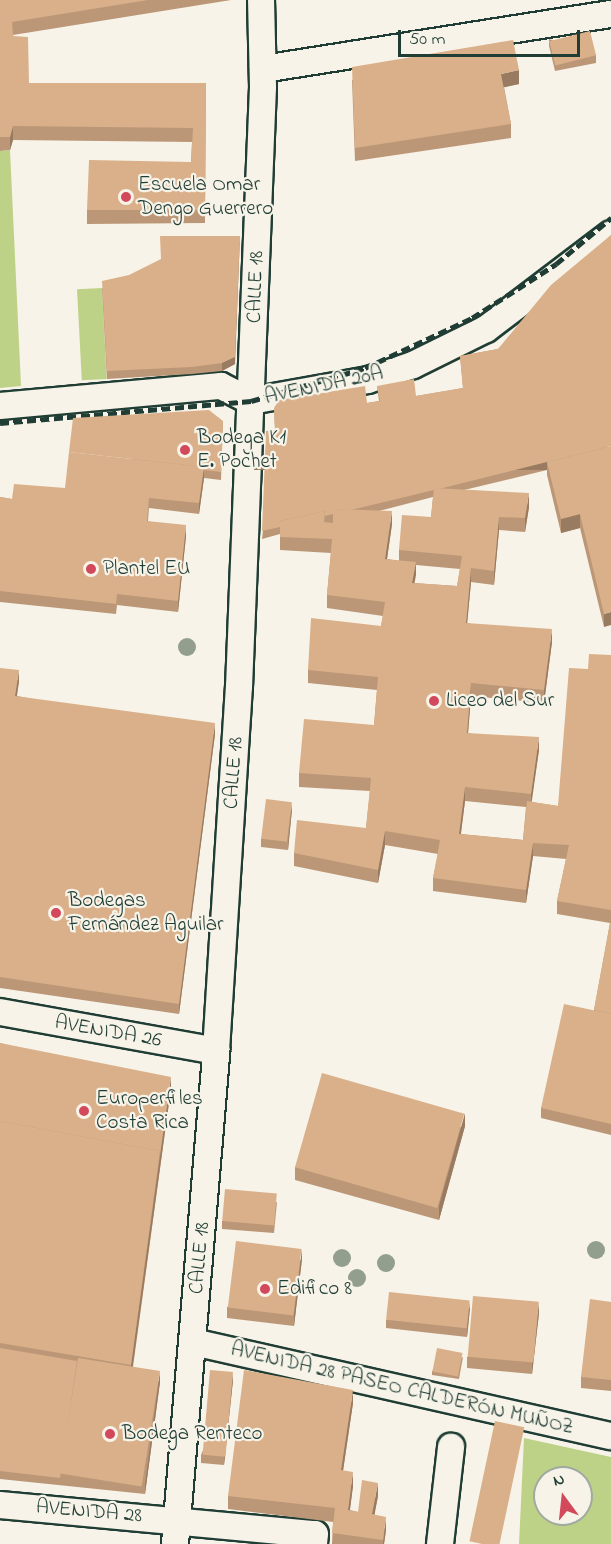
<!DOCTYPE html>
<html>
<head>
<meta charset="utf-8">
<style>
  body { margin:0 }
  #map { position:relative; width:611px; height:1544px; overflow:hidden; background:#f7f3e8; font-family:"Indie Flower",sans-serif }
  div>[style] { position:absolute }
  .green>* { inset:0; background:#bed287; transform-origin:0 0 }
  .roads { filter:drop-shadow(2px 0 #1f3d34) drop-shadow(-2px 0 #1f3d34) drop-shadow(0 2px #1f3d34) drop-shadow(0 -2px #1f3d34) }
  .minor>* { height:26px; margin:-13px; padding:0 13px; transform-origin:13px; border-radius:13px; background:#f7f3e8 }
  .rail>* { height:4.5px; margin-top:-2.25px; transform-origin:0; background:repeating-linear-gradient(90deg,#1f3d34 0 9px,transparent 0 13.5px) }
  .trees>* { width:18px; height:18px; margin:-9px; border-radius:50%; background:#929f8e }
  .wall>* { inset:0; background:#bb9777 }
  .shaded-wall>* { inset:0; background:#987b61; transform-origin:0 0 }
  .building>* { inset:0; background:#d9b08a; transform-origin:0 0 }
  .dots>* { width:16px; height:16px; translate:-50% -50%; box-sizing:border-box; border:3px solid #f7f3e8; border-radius:50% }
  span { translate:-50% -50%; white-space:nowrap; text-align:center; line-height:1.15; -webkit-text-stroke:4.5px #f7f3e8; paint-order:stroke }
  .poi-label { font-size:21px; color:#1f3d34 }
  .left { translate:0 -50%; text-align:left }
  .street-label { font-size:21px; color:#1f3d34 }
  .north { position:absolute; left:533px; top:1466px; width:60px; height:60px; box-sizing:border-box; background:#f7f3e8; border:2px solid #a1aaa0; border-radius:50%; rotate:345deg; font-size:16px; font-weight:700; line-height:24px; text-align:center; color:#1f3d34 }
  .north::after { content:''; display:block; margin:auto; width:21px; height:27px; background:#d1495b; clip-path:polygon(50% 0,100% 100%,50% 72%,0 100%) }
  .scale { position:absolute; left:398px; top:30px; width:182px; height:27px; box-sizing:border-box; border:3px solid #1f3d34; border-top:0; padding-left:8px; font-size:18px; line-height:21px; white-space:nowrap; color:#1f3d34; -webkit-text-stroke:4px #f7f3e8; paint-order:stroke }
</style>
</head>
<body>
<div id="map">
  <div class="green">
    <i style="clip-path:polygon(10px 150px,21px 386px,0 388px,0 151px)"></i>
    <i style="left:102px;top:288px;width:91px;height:25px;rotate:87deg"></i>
    <i style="clip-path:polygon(evenodd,524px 1438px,611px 1457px,611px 1544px,519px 1544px,524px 1438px,545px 1478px,581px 1478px,581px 1514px,545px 1514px,545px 1478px)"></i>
  </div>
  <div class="roads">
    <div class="minor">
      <i style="left:263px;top:69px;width:352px;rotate:-9deg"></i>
      <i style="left:0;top:406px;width:222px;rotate:-5.2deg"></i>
      <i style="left:221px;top:386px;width:34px;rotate:27deg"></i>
      <i style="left:251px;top:401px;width:119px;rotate:-10.2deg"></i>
      <i style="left:368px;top:380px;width:47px;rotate:-18.4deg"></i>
      <i style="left:413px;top:365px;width:81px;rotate:-26.3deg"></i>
      <i style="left:486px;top:329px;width:157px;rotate:-37.2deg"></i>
      <i style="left:0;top:1012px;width:219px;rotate:10.2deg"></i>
      <i style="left:193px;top:1342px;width:428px;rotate:12.7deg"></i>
      <i style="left:0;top:1505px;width:316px;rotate:5.3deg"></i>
      <i style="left:315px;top:1534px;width:10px;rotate:96deg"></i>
      <i style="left:175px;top:1544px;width:495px;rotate:-85.2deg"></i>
      <i style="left:216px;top:1051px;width:365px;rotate:-86.4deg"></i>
      <i style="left:239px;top:687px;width:600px;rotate:-87.71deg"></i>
      <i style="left:263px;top:87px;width:87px;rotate:-91.3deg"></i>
      <i style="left:440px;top:1544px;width:98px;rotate:-83.5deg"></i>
    </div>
  </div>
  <div class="rail">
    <i style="left:0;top:423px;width:252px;rotate:-5deg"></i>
    <i style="left:251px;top:401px;width:119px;rotate:-16.1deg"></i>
    <i style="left:365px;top:368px;width:118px;rotate:-25deg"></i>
    <i style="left:472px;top:318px;width:100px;rotate:-32.7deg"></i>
    <i style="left:556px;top:264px;width:72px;rotate:-39.9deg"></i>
  </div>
  <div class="trees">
    <i style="left:187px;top:647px"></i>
    <i style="left:596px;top:1250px"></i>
    <i style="left:342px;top:1258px"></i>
    <i style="left:386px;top:1263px"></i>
    <i style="left:357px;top:1278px"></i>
  </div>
  <div class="wall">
    <i style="clip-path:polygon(0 0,231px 0,13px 35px,29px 83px,206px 83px,205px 223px,87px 224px,87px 210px,191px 162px,192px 142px,13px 140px,10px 150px,0 151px)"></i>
    <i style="clip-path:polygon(549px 39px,596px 55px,596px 63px,555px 71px,549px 46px)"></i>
    <i style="clip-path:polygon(352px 80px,519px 84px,504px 87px,511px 124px,511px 138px,355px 161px)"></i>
    <i style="clip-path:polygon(evenodd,611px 235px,604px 627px,580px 528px,561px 533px,547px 475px,547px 470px,464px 490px,529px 507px,525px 532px,499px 530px,494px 585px,471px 582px,467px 623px,552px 642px,544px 703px,471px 696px,468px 733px,539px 750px,531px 802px,558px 806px,588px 669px,611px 655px,611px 1135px,541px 1118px,541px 1108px,594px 1010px,610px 923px,557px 914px,557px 901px,566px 859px,533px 856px,526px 903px,433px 891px,433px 878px,438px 854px,385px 845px,378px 883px,294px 866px,294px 853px,366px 828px,370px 791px,299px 787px,299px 773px,374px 725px,377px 690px,308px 683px,308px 670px,381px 626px,383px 616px,327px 608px,327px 595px,331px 553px,280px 550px,280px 534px,262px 539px,275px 430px,274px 408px,367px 403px,379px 401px,377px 386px,416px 396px,463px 388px,460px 356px,498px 349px,611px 235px,433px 497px,431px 517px,399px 550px,399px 561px,387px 559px,392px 524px,379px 511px,433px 497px,611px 235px,416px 565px,460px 569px,457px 586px,414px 583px,416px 565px,611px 235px,465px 801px,526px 807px,523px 840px,461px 834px,465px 801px)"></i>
    <i style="clip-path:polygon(102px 288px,235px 364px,222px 371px,192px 374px,107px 379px)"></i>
    <i style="clip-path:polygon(223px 421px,221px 480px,204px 478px,199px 514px,149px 508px,148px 521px,186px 536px,178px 612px,117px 605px,116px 614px,0 602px,0 497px,12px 499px,65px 488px)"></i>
    <i style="clip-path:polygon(0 668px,19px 681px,17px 696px,215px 734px,179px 1014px,0 988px)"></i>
    <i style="clip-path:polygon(292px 809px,288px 850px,261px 847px,261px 839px)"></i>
    <i style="clip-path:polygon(0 1043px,171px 1088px,133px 1367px,160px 1382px,145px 1494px,0 1479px)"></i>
    <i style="clip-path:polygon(465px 1126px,439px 1220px,295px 1180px,295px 1167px)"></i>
    <i style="clip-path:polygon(277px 1202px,274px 1233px,222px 1229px,222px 1221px)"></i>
    <i style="clip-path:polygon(302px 1259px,294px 1326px,227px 1318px,227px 1307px)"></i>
    <i style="clip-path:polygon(611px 1302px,611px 1391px,581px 1388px,581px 1377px)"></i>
    <i style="clip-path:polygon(470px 1308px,467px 1337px,386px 1328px,386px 1320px)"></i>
    <i style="clip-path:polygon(539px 1313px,532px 1374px,467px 1368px,467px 1357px)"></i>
    <i style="clip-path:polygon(463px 1357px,459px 1379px,432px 1375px,432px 1371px)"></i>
    <i style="clip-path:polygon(233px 1380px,224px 1465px,201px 1463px,201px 1455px)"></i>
    <i style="clip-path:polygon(353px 1403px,343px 1471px,353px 1486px,350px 1510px,358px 1512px,378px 1496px,374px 1515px,386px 1530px,384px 1544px,332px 1544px,333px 1522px,228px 1509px,228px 1496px)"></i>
  </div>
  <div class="shaded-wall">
    <i style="clip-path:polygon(519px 70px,519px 84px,501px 88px,501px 74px)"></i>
    <i style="clip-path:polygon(13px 126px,13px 140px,10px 150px,10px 137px)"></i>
    <i style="clip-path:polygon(240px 236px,235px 364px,222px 371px,222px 363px)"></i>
    <i style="left:547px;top:462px;width:8px;height:293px;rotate:90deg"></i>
    <i style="clip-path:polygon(204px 467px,204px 478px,199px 514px,199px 503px)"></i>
    <i style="clip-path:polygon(529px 493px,529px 507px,525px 532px,525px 518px)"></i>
    <i style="clip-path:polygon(392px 511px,392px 524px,385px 573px,385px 559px)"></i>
    <i style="clip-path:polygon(580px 514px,580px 528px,561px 533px,561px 519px)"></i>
    <i style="clip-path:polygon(499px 517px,499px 530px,494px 585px,494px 571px)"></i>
    <i style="clip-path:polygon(186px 525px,186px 536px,178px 612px,178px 601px)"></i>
    <i style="clip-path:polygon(416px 562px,416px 575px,412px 596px,412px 583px)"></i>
    <i style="clip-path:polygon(471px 568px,471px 582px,466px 636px,466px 623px)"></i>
    <i style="clip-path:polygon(611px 612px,611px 625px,604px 627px,604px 614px)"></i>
    <i style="clip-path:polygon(552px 629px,552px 642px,544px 703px,544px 690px)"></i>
    <i style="clip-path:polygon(19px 670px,19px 681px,15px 707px,15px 696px)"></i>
    <i style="clip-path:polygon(471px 683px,471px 696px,467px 746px,467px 733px)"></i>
    <i style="clip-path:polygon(215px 723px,215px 734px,179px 1014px,179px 1004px)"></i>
    <i style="clip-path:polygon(539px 737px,539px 750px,531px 807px,531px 794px)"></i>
    <i style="clip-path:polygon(465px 787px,465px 801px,459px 847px,459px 834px)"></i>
    <i style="clip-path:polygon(292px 802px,292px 809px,288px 850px,288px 842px)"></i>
    <i style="clip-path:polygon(385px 831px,385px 845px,378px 883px,378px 870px)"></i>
    <i style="clip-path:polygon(533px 843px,533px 856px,526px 903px,526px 890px)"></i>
    <i style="clip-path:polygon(171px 1077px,171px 1088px,131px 1378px,131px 1365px)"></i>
    <i style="clip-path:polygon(465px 1113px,465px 1126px,439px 1220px,439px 1206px)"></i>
    <i style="clip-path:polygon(302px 1249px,302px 1259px,294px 1326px,294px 1315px)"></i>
    <i style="clip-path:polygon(470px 1301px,470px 1308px,467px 1337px,467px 1329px)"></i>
    <i style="clip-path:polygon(539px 1302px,539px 1313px,532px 1374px,532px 1364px)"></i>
    <i style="clip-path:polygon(160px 1371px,160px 1382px,145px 1494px,145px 1484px)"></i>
    <i style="clip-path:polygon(233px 1372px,233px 1380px,224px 1465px,224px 1457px)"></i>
    <i style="clip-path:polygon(353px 1390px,353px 1403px,341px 1484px,341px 1470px)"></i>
    <i style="clip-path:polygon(353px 1472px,353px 1486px,348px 1523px,348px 1510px)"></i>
    <i style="clip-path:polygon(378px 1483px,378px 1496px,372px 1528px,372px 1514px)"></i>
    <i style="clip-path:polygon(386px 1517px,386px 1530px,384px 1544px,383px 1544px)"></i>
  </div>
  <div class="building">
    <i style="clip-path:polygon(0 0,148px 0,12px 22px,13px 36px,28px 37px,29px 83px,206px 83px,205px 210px,87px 210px,89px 160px,191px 162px,193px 128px,13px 126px,10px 137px,0 137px)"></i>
    <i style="left:590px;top:31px;width:25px;height:42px;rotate:76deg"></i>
    <i style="clip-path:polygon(513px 40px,519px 70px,501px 74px,511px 124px,355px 148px,352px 67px)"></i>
    <i style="clip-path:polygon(611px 235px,611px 446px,439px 489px,434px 488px,434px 490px,351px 510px,333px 509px,333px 514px,325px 516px,325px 511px,280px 521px,280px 527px,262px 531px,266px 431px,275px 430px,274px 408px,279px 400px,365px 386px,367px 403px,380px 401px,377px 386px,414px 379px,416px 396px,463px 388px,460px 356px,498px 349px,551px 285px)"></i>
    <i style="clip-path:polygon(160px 236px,240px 236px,235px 357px,222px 363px,192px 367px,107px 371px,102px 281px,129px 275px,161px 259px)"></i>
    <i style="clip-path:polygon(209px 410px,223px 421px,221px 472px,203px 470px,204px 467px,69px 452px,73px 418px)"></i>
    <i style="clip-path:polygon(611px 446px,611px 612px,604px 614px,580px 514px,561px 519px,547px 462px)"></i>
    <i style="clip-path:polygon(69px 452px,204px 467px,199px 503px,149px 498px,147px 521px,186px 525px,178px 601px,117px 594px,116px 604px,0 591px,0 497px,12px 499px,14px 484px,65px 488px)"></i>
    <i style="clip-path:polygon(434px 488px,529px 493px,525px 518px,499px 517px,494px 571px,471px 568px,466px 623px,552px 629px,544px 690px,471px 683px,467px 733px,539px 737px,531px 794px,465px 787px,459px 834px,523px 840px,527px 801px,558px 806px,569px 668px,588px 669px,589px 654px,611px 655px,611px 910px,557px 901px,569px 845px,533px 843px,526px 890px,433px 878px,440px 840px,385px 831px,378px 870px,294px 853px,297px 820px,366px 828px,371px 778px,299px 773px,304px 719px,374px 725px,378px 677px,308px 670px,311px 618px,381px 626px,385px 602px,327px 595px,332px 539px,280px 537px,280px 521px,325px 511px,324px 522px,333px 523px,333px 509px,392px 511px,385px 559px,416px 562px,412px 583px,457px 586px,462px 556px,399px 550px,402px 515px,431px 517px)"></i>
    <i style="clip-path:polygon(0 668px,19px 670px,15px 696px,215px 723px,179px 1004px,0 977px)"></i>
    <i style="left:266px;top:799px;width:26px;height:40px;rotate:7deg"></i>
    <i style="clip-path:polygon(610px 923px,611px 923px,611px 1014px,594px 1010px)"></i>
    <i style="clip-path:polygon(564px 1004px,611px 1014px,611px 1124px,541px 1108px)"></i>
    <i style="clip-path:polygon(0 1043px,171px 1077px,160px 1154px,160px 1151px,0 1121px)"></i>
    <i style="left:322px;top:1073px;width:148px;height:98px;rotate:16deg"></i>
    <i style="clip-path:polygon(0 1121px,160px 1151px,131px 1365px,0 1343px)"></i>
    <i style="left:225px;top:1189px;width:52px;height:32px;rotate:5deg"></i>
    <i style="left:236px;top:1241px;width:66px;height:67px;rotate:7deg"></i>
    <i style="left:389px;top:1292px;width:81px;height:28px;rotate:6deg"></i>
    <i style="left:473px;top:1296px;width:66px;height:61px;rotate:5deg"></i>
    <i style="clip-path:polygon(590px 1299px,611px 1302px,611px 1380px,581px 1377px)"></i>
    <i style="clip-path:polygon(0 1348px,77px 1361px,60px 1478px,0 1471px)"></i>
    <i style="left:437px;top:1348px;width:26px;height:24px;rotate:11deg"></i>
    <i style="left:78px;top:1358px;width:83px;height:117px;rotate:9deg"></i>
    <i style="left:210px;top:1370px;width:23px;height:85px;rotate:5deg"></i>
    <i style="clip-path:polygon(244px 1370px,353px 1390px,341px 1470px,353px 1472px,348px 1510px,358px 1512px,362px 1480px,378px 1483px,372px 1514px,386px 1517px,383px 1540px,332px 1533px,335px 1508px,228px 1496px)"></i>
    <i style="left:495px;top:1421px;width:30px;height:123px;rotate:12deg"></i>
  </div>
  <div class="dots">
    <i style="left:126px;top:197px;background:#d1495b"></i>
    <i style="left:185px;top:450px;background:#d1495b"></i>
    <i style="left:91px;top:569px;background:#d1495b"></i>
    <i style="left:434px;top:701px;background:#d1495b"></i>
    <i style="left:56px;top:913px;background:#d1495b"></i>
    <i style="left:84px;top:1111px;background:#d1495b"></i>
    <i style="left:265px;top:1289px;background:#d1495b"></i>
    <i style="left:110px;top:1434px;background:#d1495b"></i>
  </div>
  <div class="poi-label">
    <span class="left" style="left:138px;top:197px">Escuela Omar<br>Dengo Guerrero</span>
    <span class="left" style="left:197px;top:450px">Bodega K1<br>E. Pochet</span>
    <span class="left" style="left:103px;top:569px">Plantel EU</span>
    <span class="left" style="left:446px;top:701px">Liceo del Sur</span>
    <span class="left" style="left:68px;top:913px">Bodegas<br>Fernández Aguilar</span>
    <span class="left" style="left:96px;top:1111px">Europerfiles<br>Costa Rica</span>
    <span class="left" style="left:277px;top:1289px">Edifico 8</span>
    <span class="left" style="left:122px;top:1434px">Bodega Renteco</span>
  </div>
  <div class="street-label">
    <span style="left:256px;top:287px;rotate:-88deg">CALLE 18</span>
    <span style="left:324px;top:386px;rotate:-12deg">AVENIDA 20A</span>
    <span style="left:234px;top:773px;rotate:-86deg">CALLE 18</span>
    <span style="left:108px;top:1032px;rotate:10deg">AVENIDA 26</span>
    <span style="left:200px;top:1258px;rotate:-85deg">CALLE 18</span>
    <span style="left:402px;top:1389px;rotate:13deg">AVENIDA 28 PASEO CALDERÓN MUÑOZ</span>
    <span style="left:89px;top:1512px;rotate:5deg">AVENIDA 28</span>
  </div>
  <div class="north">N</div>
  <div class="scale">50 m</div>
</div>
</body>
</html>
